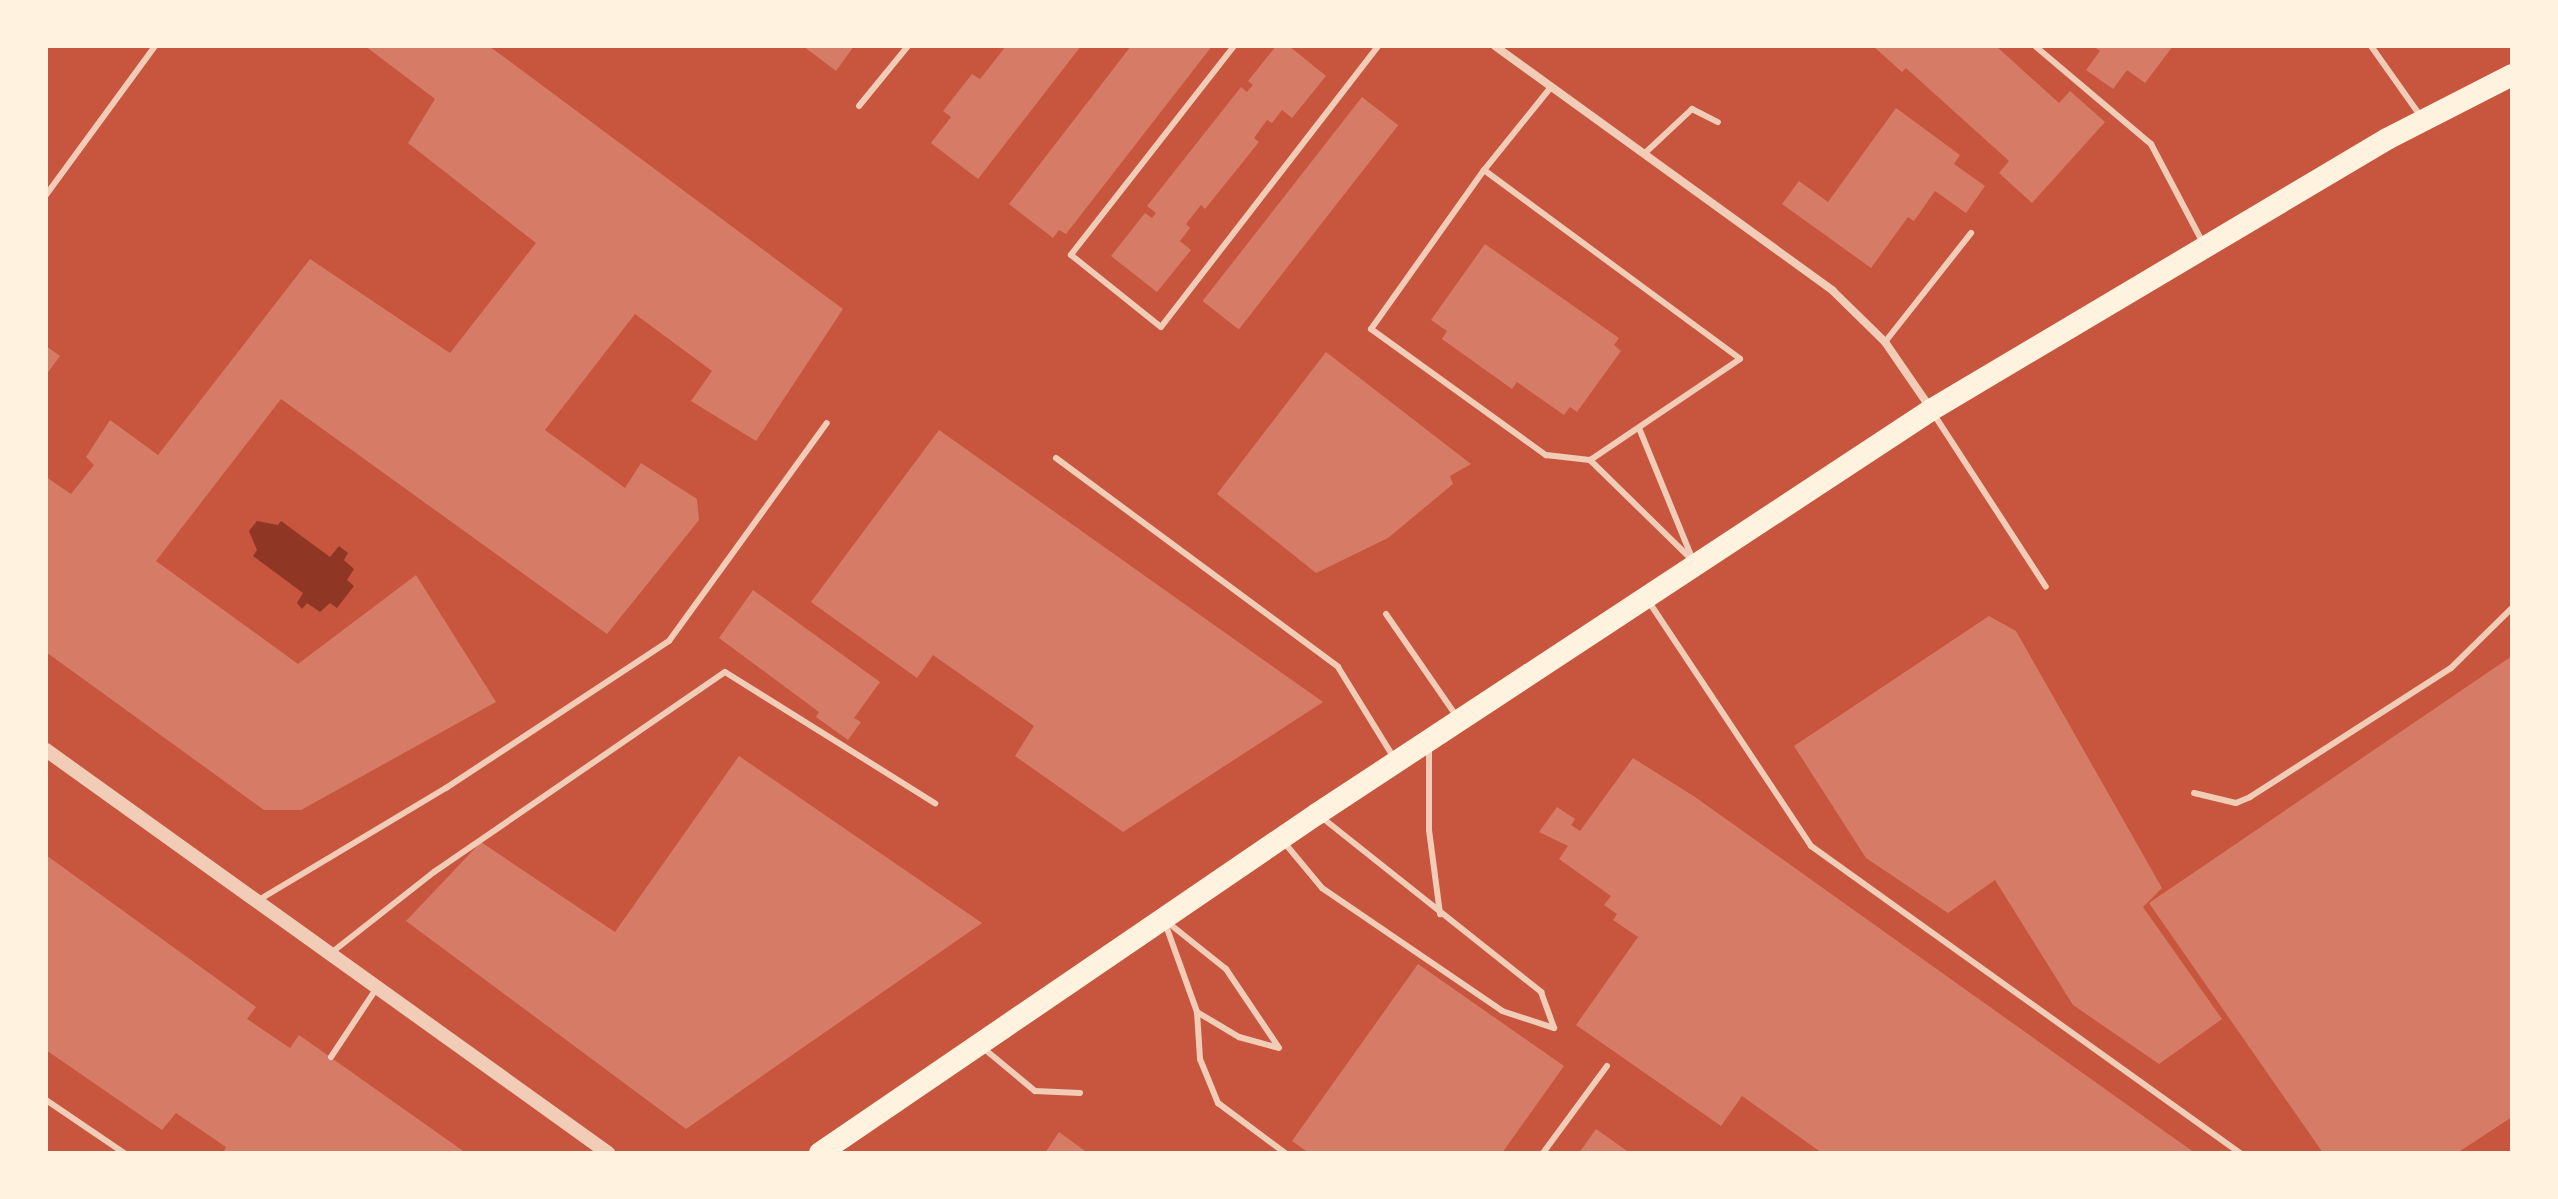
<!DOCTYPE html>
<html>
<head>
<meta charset="utf-8">
<style>
  body { margin:0 }
  #map { position:relative; width:2558px; height:1199px; overflow:hidden; background:#c8553d; font-family:Arial,sans-serif }
  div>[style] { position:absolute }
  .water>* { inset:0; background:#8f3625 }
  .building>* { inset:0; background:#d67c66; transform-origin:0 0 }
  .service>* { height:6px; margin:-3px; padding:0 3px; transform-origin:3px; border-radius:3px; background:#f1ccb7 }
  .minor>* { height:8px; margin:-4px; padding:0 4px; transform-origin:4px; border-radius:4px; background:#f1ccb7 }
  .tertiary>* { height:14px; margin:-7px; padding:0 7px; transform-origin:7px; border-radius:7px; background:#f1ccb7 }
  .trunk>* { height:22px; margin:-11px; padding:0 11px; transform-origin:11px; border-radius:11px; background:#fff3e0 }
  span { translate:-50% -50%; white-space:nowrap; text-align:center; line-height:1.15; -webkit-text-stroke:6px #fff3e0; paint-order:stroke }
  .frame { position:absolute; inset:0; border:48px solid #fff3e0; pointer-events:none }
</style>
</head>
<body>
<div id="map">
  <div class="water">
    <i style="clip-path:polygon(257px 521px,278px 525px,281px 521px,330px 557px,339px 546px,348px 553px,344px 560px,354px 569px,347px 580px,354px 586px,337px 608px,330px 603px,320px 612px,307px 603px,302px 609px,297px 603px,303px 593px,253px 556px,257px 550px,249px 531px)"></i>
  </div>
  <div class="building">
    <i style="clip-path:polygon(365px 46px,489px 46px,843px 309px,756px 441px,691px 401px,712px 371px,635px 314px,545px 430px,625px 488px,641px 463px,697px 499px,699px 520px,607px 634px,281px 399px,156px 561px,298px 664px,416px 575px,496px 702px,301px 810px,264px 810px,46px 652px,46px 477px,71px 494px,94px 465px,86px 457px,110px 420px,158px 455px,310px 259px,450px 353px,536px 243px,408px 143px,435px 99px)"></i>
    <i style="clip-path:polygon(803px 46px,854px 46px,836px 71px)"></i>
    <i style="clip-path:polygon(1006px 46px,1081px 46px,978px 179px,931px 143px,951px 117px,943px 111px,972px 74px,980px 79px)"></i>
    <i style="clip-path:polygon(1131px 46px,1212px 46px,1066px 234px,1059px 230px,1053px 238px,1009px 204px)"></i>
    <i style="clip-path:polygon(1276px 46px,1289px 46px,1326px 76px,1292px 118px,1282px 110px,1272px 123px,1267px 120px,1254px 138px,1259px 142px,1205px 209px,1201px 205px,1186px 224px,1190px 228px,1180px 241px,1191px 250px,1157px 292px,1111px 256px,1145px 213px,1152px 218px,1156px 213px,1147px 206px,1241px 87px,1247px 92px,1253px 85px,1248px 81px)"></i>
    <i style="clip-path:polygon(1873px 46px,1996px 46px,2059px 103px,2070px 91px,2105px 122px,2032px 203px,1999px 173px,2009px 161px,1906px 68px,1902px 72px)"></i>
    <i style="clip-path:polygon(2093px 46px,2173px 46px,2145px 83px,2127px 70px,2113px 89px,2086px 70px,2100px 51px)"></i>
    <i style="left:1362px;top:97px;width:46px;height:259px;rotate:38deg"></i>
    <i style="clip-path:polygon(1896px 108px,1960px 155px,1954px 164px,1985px 186px,1966px 213px,1935px 191px,1914px 221px,1908px 217px,1871px 268px,1782px 204px,1799px 181px,1828px 202px)"></i>
    <i style="clip-path:polygon(1485px 244px,1619px 338px,1614px 345px,1621px 351px,1577px 412px,1570px 407px,1564px 415px,1517px 382px,1512px 389px,1442px 339px,1447px 331px,1431px 320px)"></i>
    <i style="clip-path:polygon(46px 346px,60px 356px,46px 375px)"></i>
    <i style="clip-path:polygon(1326px 352px,1471px 464px,1450px 476px,1453px 484px,1388px 538px,1316px 573px,1217px 494px)"></i>
    <i style="clip-path:polygon(939px 430px,1323px 702px,1123px 832px,1015px 756px,1034px 726px,933px 655px,917px 678px,811px 602px)"></i>
    <i style="clip-path:polygon(753px 590px,880px 682px,854px 718px,861px 722px,848px 740px,816px 717px,819px 712px,719px 638px)"></i>
    <i style="clip-path:polygon(1989px 616px,2016px 631px,2162px 888px,2143px 907px,2222px 1019px,2159px 1064px,2073px 1005px,1995px 880px,1948px 913px,1866px 858px,1794px 746px)"></i>
    <i style="clip-path:polygon(2512px 656px,2512px 1117px,2457px 1153px,2323px 1153px,2149px 903px)"></i>
    <i style="clip-path:polygon(739px 756px,982px 923px,686px 1129px,406px 921px,481px 842px,615px 932px)"></i>
    <i style="clip-path:polygon(1633px 758px,1695px 797px,2195px 1153px,1822px 1153px,1742px 1096px,1721px 1126px,1576px 1025px,1638px 937px,1613px 920px,1617px 914px,1604px 905px,1611px 896px,1559px 859px,1568px 846px,1539px 832px,1557px 807px,1575px 819px,1571px 825px,1580px 831px)"></i>
    <i style="clip-path:polygon(46px 855px,256px 1007px,247px 1019px,290px 1048px,299px 1035px,466px 1153px,223px 1153px,226px 1147px,176px 1113px,162px 1130px,46px 1050px)"></i>
    <i style="clip-path:polygon(1418px 964px,1564px 1066px,1502px 1153px,1309px 1153px,1292px 1141px)"></i>
    <i style="clip-path:polygon(1596px 1129px,1630px 1153px,1579px 1153px)"></i>
    <i style="clip-path:polygon(1059px 1132px,1088px 1153px,1045px 1153px)"></i>
  </div>
  <div class="service">
    <i style="left:1234px;top:46px;width:265px;rotate:128deg"></i>
    <i style="left:1071px;top:255px;width:115px;rotate:38.7deg"></i>
    <i style="left:1161px;top:327px;width:355px;rotate:-52.3deg"></i>
    <i style="left:2035px;top:46px;width:152px;rotate:40.2deg"></i>
    <i style="left:2151px;top:144px;width:112px;rotate:62.3deg"></i>
    <i style="left:2371px;top:46px;width:87px;rotate:54.8deg"></i>
    <i style="left:1551px;top:87px;width:107px;rotate:128.9deg"></i>
    <i style="left:1484px;top:170px;width:195px;rotate:125.4deg"></i>
    <i style="left:1371px;top:329px;width:216px;rotate:35.8deg"></i>
    <i style="left:1546px;top:455px;width:44px;rotate:6.5deg"></i>
    <i style="left:1590px;top:460px;width:146px;rotate:44.4deg"></i>
    <i style="left:859px;top:106px;width:77px;rotate:-50.8deg"></i>
    <i style="left:1644px;top:154px;width:66px;rotate:-43.2deg"></i>
    <i style="left:1692px;top:109px;width:29px;rotate:27deg"></i>
    <i style="left:1484px;top:170px;width:318px;rotate:36.4deg"></i>
    <i style="left:1740px;top:359px;width:181px;rotate:146deg"></i>
    <i style="left:46px;top:195px;width:185px;rotate:-53.8deg"></i>
    <i style="left:1885px;top:342px;width:139px;rotate:-51.7deg"></i>
    <i style="left:1933px;top:413px;width:207px;rotate:57deg"></i>
    <i style="left:1639px;top:428px;width:143px;rotate:67.8deg"></i>
    <i style="left:1056px;top:458px;width:351px;rotate:36.5deg"></i>
    <i style="left:1338px;top:667px;width:107px;rotate:58.4deg"></i>
    <i style="left:1649px;top:602px;width:293px;rotate:56.4deg"></i>
    <i style="left:1811px;top:846px;width:528px;rotate:35.59deg"></i>
    <i style="left:1386px;top:614px;width:125px;rotate:55.4deg"></i>
    <i style="left:1429px;top:747px;width:83px;rotate:90deg"></i>
    <i style="left:1429px;top:830px;width:85px;rotate:82.5deg"></i>
    <i style="left:2194px;top:793px;width:43px;rotate:13.4deg"></i>
    <i style="left:2236px;top:803px;width:15px;rotate:-23deg"></i>
    <i style="left:2250px;top:797px;width:239px;rotate:-32.7deg"></i>
    <i style="left:2451px;top:668px;width:86px;rotate:-44.5deg"></i>
    <i style="left:1320px;top:816px;width:283px;rotate:38.5deg"></i>
    <i style="left:1541px;top:992px;width:38px;rotate:70deg"></i>
    <i style="left:1283px;top:841px;width:61px;rotate:50.3deg"></i>
    <i style="left:1322px;top:888px;width:218px;rotate:34.3deg"></i>
    <i style="left:1502px;top:1011px;width:55px;rotate:18.1deg"></i>
    <i style="left:257px;top:901px;width:220px;rotate:-30.9deg"></i>
    <i style="left:446px;top:788px;width:267px;rotate:-33.4deg"></i>
    <i style="left:669px;top:641px;width:269px;rotate:-54.1deg"></i>
    <i style="left:1166px;top:921px;width:77px;rotate:38.7deg"></i>
    <i style="left:1226px;top:969px;width:95px;rotate:56.1deg"></i>
    <i style="left:1165px;top:923px;width:95px;rotate:70.2deg"></i>
    <i style="left:1197px;top:1012px;width:47px;rotate:86.3deg"></i>
    <i style="left:1200px;top:1059px;width:48px;rotate:67.8deg"></i>
    <i style="left:1218px;top:1103px;width:84px;rotate:36.7deg"></i>
    <i style="left:331px;top:953px;width:131px;rotate:-38.2deg"></i>
    <i style="left:434px;top:872px;width:353px;rotate:-34.5deg"></i>
    <i style="left:725px;top:672px;width:248px;rotate:32deg"></i>
    <i style="left:1197px;top:1012px;width:49px;rotate:30.8deg"></i>
    <i style="left:1239px;top:1037px;width:41px;rotate:15.4deg"></i>
    <i style="left:982px;top:1047px;width:69px;rotate:39.7deg"></i>
    <i style="left:1035px;top:1091px;width:45px;rotate:2.5deg"></i>
    <i style="left:331px;top:1057px;width:82px;rotate:-56.5deg"></i>
    <i style="left:46px;top:1100px;width:94px;rotate:34.2deg"></i>
    <i style="left:1543px;top:1153px;width:108px;rotate:-53.7deg"></i>
  </div>
  <div class="minor">
    <i style="left:1495px;top:46px;width:417px;rotate:35.9deg"></i>
    <i style="left:1833px;top:291px;width:73px;rotate:44.4deg"></i>
    <i style="left:1885px;top:342px;width:81px;rotate:55.5deg"></i>
  </div>
  <div class="tertiary">
    <i style="left:46px;top:750px;width:692px;rotate:35.64deg"></i>
  </div>
  <div class="trunk">
    <i style="left:820px;top:1153px;width:602px;rotate:-34.3deg"></i>
    <i style="left:1317px;top:814px;width:735px;rotate:-33.34deg"></i>
    <i style="left:1931px;top:410px;width:530px;rotate:-30.72deg"></i>
    <i style="left:2387px;top:139px;width:140px;rotate:-27.1deg"></i>
  </div>
  <div class="frame"></div>
</div>
</body>
</html>
